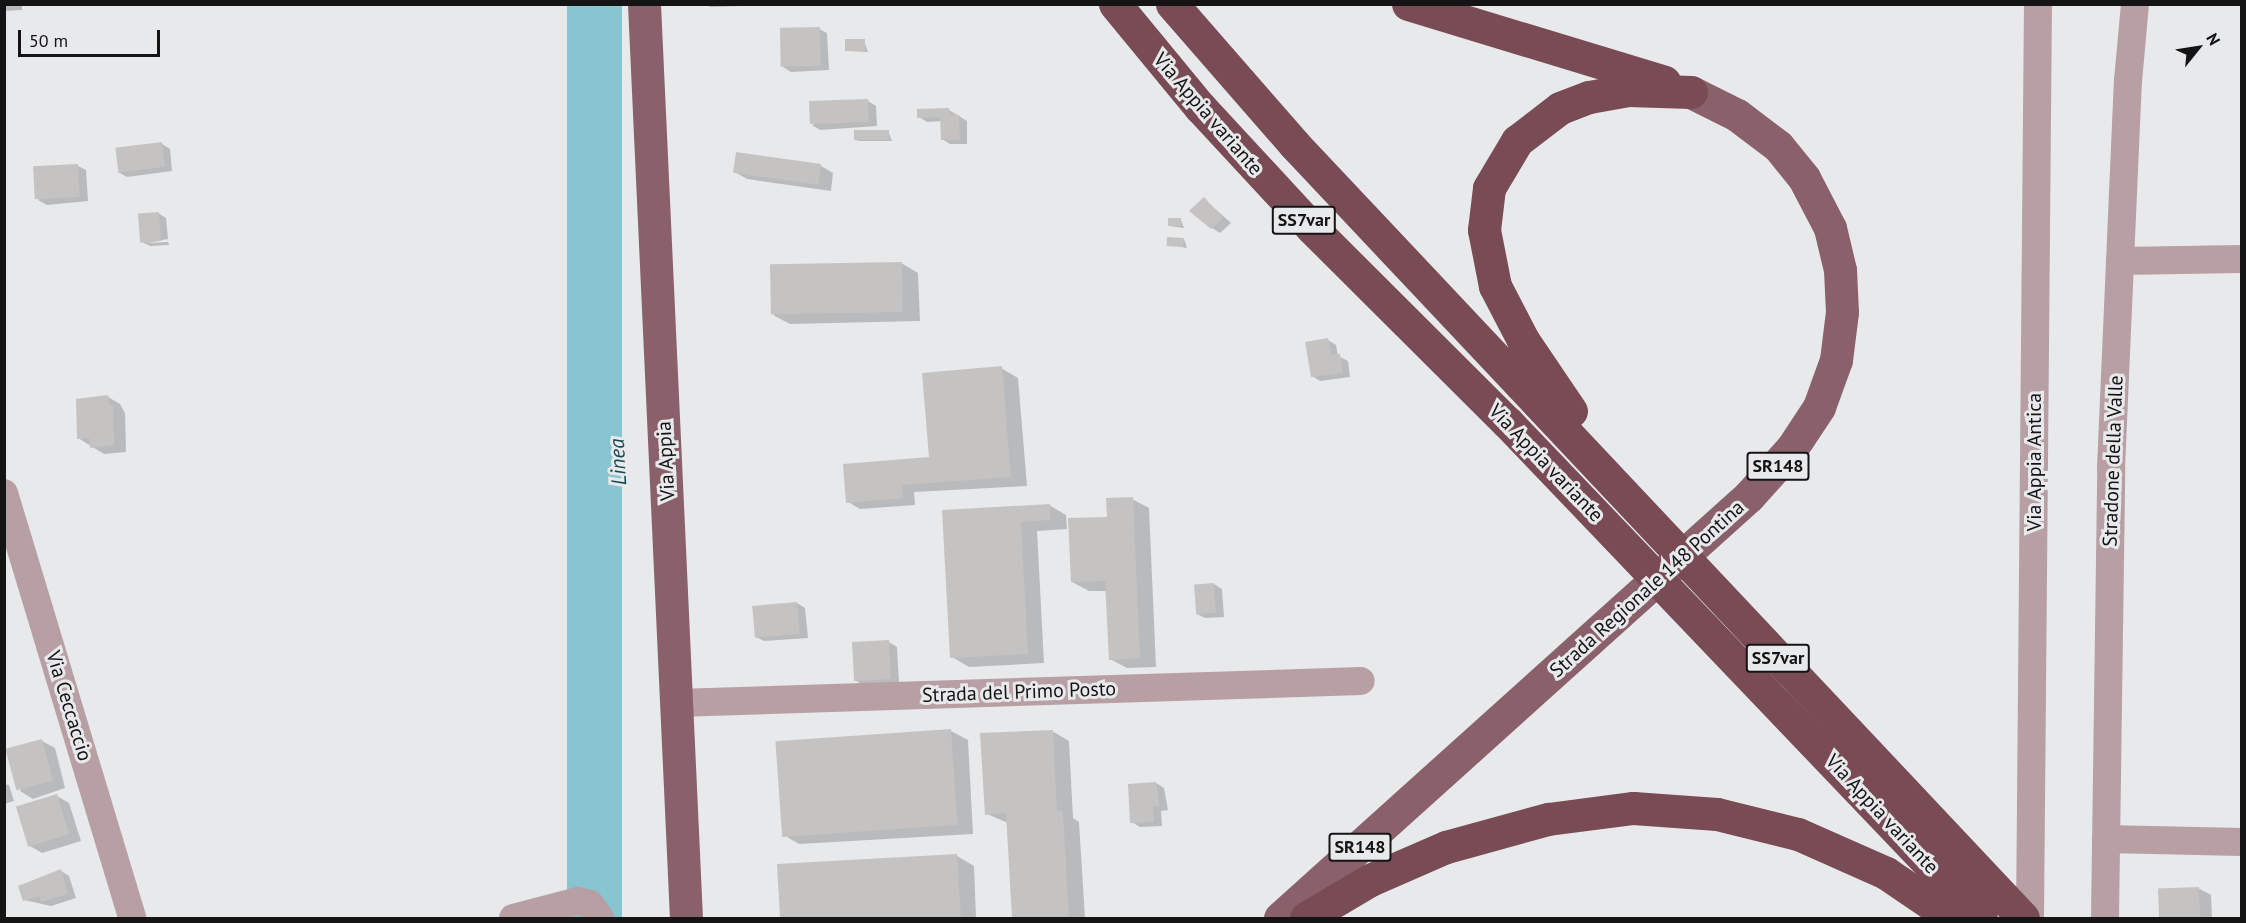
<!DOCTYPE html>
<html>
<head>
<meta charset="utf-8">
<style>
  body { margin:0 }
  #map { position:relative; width:2246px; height:923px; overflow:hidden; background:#e8e9eb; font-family:"PT Sans",sans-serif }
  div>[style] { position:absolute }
  .water>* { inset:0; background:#89c5d0; transform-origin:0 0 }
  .shadow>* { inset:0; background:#0003 }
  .building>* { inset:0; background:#c5c3c2; transform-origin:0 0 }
  .minor>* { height:28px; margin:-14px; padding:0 14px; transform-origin:14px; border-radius:14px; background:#b79fa3 }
  .major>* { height:33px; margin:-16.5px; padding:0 16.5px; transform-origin:16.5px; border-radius:16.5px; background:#8a616a }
  .highway>* { height:33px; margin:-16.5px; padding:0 16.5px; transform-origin:16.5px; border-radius:16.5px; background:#794b55 }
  span { translate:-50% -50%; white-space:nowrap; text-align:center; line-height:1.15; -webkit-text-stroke:6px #e8e9eb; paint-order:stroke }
  .shield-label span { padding:2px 4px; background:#e8e9eb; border:2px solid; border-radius:4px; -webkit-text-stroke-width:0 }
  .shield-label { font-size:18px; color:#141415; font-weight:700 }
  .street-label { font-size:20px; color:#141415 }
  .water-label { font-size:21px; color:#144a52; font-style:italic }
  .frame { position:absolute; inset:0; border:6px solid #141415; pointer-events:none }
  .north { position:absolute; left:2168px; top:18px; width:60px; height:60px; -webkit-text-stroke:4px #e8e9eb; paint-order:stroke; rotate:60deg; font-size:16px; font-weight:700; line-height:24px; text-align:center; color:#141415 }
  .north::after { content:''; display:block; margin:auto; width:21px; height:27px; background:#141415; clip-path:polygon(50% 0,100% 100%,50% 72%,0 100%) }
  .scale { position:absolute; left:18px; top:30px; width:142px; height:27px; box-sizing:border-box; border:3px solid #141415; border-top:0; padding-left:8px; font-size:18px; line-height:21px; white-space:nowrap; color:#141415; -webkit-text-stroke:4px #e8e9eb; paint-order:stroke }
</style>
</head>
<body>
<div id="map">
  <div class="water">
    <i style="left:567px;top:5px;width:55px;height:914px"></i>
  </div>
  <div class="shadow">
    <i style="clip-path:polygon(4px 4px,22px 4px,22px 10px,4px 11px)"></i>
    <i style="clip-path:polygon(706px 4px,741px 4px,741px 6px,710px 7px)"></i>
    <i style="clip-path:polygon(819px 29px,827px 33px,829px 70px,791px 72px,783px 67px)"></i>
    <i style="clip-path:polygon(864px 41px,868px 52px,847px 51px)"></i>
    <i style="clip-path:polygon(868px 101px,876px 106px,877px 126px,820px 130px,812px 125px)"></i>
    <i style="clip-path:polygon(949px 110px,967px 121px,967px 144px,950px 144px,942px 139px,942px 121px,927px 122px,919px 117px)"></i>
    <i style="clip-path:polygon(888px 131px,892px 141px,856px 141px)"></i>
    <i style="clip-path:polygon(162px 144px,170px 149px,172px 171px,127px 177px,118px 172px)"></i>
    <i style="clip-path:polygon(78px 166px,86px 170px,88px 201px,47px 205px,38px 200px)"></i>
    <i style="clip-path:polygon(821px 166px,833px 173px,831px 191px,747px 179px,735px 172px)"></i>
    <i style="clip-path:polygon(1204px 199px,1231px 223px,1220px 233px,1212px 228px)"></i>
    <i style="clip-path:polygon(158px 213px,166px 218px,168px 239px,147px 243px,168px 242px,169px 245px,150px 246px,142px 242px)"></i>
    <i style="clip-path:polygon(1181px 220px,1184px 228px,1169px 226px)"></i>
    <i style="clip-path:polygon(1184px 239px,1187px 248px,1169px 245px)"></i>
    <i style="clip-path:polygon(901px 263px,918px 273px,920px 321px,790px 324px,773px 315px)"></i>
    <i style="clip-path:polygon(1328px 340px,1336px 345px,1338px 356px,1348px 361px,1350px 377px,1320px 381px,1312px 376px)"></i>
    <i style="clip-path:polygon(1001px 368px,1018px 378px,1027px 486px,914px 492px,915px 505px,860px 509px,848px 502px,930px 459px)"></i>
    <i style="clip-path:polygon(108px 397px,120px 404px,125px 413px,126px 452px,104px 454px,78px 438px)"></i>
    <i style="clip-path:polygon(1132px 499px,1149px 508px,1156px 667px,1127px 668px,1110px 659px,1107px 591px,1089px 591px,1072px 582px)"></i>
    <i style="clip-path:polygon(1049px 505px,1066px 515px,1067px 529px,1037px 531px,1044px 663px,969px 667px,952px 657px,944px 511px)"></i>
    <i style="clip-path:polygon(1214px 584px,1222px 589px,1224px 617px,1205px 618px,1197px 614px,1195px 585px)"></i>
    <i style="clip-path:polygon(797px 603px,805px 608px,808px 638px,764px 641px,756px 637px)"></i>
    <i style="clip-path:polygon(889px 642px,897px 647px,899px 683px,863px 685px,855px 680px)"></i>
    <i style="clip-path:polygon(951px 731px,968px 740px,973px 834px,799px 844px,782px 834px)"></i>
    <i style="clip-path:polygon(1052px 731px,1069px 741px,1073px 818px,1079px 822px,1085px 918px,1013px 918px,1008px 823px,987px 814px)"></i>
    <i style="clip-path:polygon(42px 741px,55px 748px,65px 788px,33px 799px,20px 791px)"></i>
    <i style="clip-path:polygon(1156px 783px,1164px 788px,1168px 810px,1161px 811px,1162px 826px,1140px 827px,1132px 822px)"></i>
    <i style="clip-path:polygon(4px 784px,9px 785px,14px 801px,4px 804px)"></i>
    <i style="clip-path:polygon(57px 796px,69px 803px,81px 841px,42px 853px,30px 846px)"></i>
    <i style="clip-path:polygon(957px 856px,974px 866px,976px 918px,782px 918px,779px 865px)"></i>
    <i style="clip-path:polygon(61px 871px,69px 876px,76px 898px,51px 906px,24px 900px)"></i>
    <i style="clip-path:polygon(2198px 888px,2211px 895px,2212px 918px,2161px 918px,2159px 890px)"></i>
  </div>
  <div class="building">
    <i style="left:820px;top:27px;width:39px;height:40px;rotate:89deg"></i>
    <i style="left:865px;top:39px;width:12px;height:20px;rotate:90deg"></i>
    <i style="left:868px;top:99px;width:23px;height:59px;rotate:88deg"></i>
    <i style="clip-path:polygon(949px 108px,950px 115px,959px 115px,960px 140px,941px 140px,940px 117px,917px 118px,917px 109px)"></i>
    <i style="left:889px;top:130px;width:10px;height:35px;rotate:90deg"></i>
    <i style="left:162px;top:142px;width:25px;height:47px;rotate:83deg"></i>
    <i style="left:736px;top:152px;width:86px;height:21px;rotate:8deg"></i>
    <i style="left:78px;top:164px;width:33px;height:45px;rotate:87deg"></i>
    <i style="clip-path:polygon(1204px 197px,1223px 218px,1211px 229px,1189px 211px)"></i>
    <i style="left:159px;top:212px;width:29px;height:21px;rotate:86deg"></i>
    <i style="left:1168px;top:218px;width:13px;height:8px"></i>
    <i style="left:1167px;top:237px;width:17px;height:9px;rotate:3deg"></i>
    <i style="left:902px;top:262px;width:50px;height:132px;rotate:89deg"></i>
    <i style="clip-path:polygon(1328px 338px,1331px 355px,1340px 354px,1343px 373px,1311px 377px,1305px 342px)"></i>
    <i style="clip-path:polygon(1002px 366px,1011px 477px,902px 485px,903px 498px,846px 503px,843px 464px,929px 457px,922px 373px)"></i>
    <i style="clip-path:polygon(108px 395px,109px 405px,113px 405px,114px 445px,90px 448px,89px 438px,77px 439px,76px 399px)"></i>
    <i style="clip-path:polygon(1133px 497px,1140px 658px,1109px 660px,1105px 581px,1071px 582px,1068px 518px,1107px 517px,1106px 498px)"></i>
    <i style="clip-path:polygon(1050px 504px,1050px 520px,1021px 522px,1028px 654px,950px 658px,942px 510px)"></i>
    <i style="left:1214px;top:583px;width:30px;height:20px;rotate:86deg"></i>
    <i style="left:797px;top:602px;width:32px;height:45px;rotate:85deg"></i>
    <i style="left:889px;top:640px;width:39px;height:37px;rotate:87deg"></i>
    <i style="left:951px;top:729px;width:96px;height:176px;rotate:86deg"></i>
    <i style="clip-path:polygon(1053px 730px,1057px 810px,1063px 811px,1069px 918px,1012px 918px,1006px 813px,985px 815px,980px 733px)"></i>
    <i style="left:42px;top:739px;width:43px;height:38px;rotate:75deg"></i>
    <i style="clip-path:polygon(1156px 782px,1160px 806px,1153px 807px,1154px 822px,1130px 823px,1128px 784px)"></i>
    <i style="left:57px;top:794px;width:42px;height:43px;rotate:73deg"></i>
    <i style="clip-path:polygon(957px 854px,961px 918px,780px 918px,777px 864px)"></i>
    <i style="clip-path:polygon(61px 869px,68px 894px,41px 902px,39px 896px,23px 901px,18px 886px)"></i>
    <i style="left:2199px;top:887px;width:31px;height:41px;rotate:88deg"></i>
  </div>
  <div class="minor">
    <i style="left:2120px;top:261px;width:122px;rotate:-0.9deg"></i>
    <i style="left:4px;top:493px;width:444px;rotate:73.2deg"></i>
    <i style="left:677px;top:703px;width:684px;rotate:-1.84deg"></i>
    <i style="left:2106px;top:839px;width:136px;rotate:1.3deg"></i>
    <i style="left:513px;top:918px;width:67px;rotate:-14.7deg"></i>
    <i style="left:578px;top:901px;width:12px;rotate:14deg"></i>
    <i style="left:590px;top:904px;width:17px;rotate:54deg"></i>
    <i style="left:2030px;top:918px;width:914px;rotate:-89.5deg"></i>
    <i style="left:2105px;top:918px;width:450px;rotate:-89.2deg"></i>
    <i style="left:2111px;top:468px;width:387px;rotate:-87.5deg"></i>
    <i style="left:2128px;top:81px;width:77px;rotate:-84.8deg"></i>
  </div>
  <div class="major">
    <i style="left:644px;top:4px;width:915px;rotate:87.37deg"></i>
    <i style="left:1280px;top:918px;width:631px;rotate:-41.98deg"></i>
    <i style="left:1749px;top:496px;width:64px;rotate:-48.1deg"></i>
    <i style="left:1792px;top:448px;width:49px;rotate:-56.6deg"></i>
    <i style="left:1819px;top:407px;width:50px;rotate:-70.1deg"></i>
    <i style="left:1836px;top:360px;width:48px;rotate:-82.9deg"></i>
    <i style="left:1842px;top:312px;width:42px;rotate:-92.7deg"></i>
    <i style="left:1840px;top:270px;width:43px;rotate:-103.4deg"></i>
    <i style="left:1830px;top:228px;width:56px;rotate:-117.5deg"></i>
    <i style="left:1804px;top:178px;width:41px;rotate:-129.1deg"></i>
    <i style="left:1778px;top:146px;width:51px;rotate:-142.9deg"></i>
    <i style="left:1737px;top:115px;width:51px;rotate:-153.4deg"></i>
  </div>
  <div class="highway">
    <i style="left:1115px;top:4px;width:134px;rotate:50.5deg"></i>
    <i style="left:1200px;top:107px;width:163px;rotate:47.2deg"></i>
    <i style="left:1311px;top:227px;width:276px;rotate:44.9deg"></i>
    <i style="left:1507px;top:422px;width:686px;rotate:46.3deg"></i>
    <i style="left:1172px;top:4px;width:186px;rotate:48.9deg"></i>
    <i style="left:1294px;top:144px;width:1063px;rotate:46.71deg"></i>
    <i style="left:1408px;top:4px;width:268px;rotate:16.9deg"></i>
    <i style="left:1571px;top:411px;width:86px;rotate:-124.1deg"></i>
    <i style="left:1523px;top:340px;width:61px;rotate:-117.4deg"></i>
    <i style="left:1495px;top:286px;width:57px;rotate:-101.1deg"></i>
    <i style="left:1484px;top:230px;width:42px;rotate:-83.2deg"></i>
    <i style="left:1489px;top:188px;width:55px;rotate:-59.2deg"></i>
    <i style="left:1517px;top:141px;width:54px;rotate:-37.5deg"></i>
    <i style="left:1560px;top:108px;width:31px;rotate:-21deg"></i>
    <i style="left:1589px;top:97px;width:40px;rotate:-10deg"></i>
    <i style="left:1628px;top:90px;width:63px;rotate:1.8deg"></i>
    <i style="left:1306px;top:918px;width:74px;rotate:-30.7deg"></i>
    <i style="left:1370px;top:880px;width:83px;rotate:-23.5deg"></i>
    <i style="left:1446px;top:847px;width:106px;rotate:-15.4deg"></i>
    <i style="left:1548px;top:819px;width:86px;rotate:-7.4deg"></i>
    <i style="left:1633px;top:808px;width:84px;rotate:4.1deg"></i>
    <i style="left:1717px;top:814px;width:83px;rotate:13.9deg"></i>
    <i style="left:1798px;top:834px;width:96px;rotate:23.9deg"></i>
    <i style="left:1886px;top:873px;width:80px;rotate:34.3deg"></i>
  </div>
  <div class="shield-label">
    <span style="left:1304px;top:220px">SS7var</span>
    <span style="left:1778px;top:466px">SR148</span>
    <span style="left:1778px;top:658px">SS7var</span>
    <span style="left:1360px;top:847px">SR148</span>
  </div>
  <div class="street-label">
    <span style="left:1208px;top:114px;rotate:49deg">Via Appia variante</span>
    <span style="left:666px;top:461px;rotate:-93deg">Via Appia</span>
    <span style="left:2113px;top:461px;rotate:-88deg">Stradone della Valle</span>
    <span style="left:2034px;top:462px;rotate:-90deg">Via Appia Antica</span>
    <span style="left:1546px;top:463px;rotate:46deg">Via Appia variante</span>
    <span style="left:1647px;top:589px;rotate:-42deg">Strada Regionale 148 Pontina</span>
    <span style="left:1019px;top:692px;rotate:-2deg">Strada del Primo Posto</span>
    <span style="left:69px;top:706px;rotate:73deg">Via Ceccaccio</span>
    <span style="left:1882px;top:814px;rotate:47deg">Via Appia variante</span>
  </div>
  <div class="water-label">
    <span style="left:618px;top:462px;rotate:-93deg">Linea</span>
  </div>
  <div class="frame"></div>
  <div class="north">N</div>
  <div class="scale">50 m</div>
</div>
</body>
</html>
